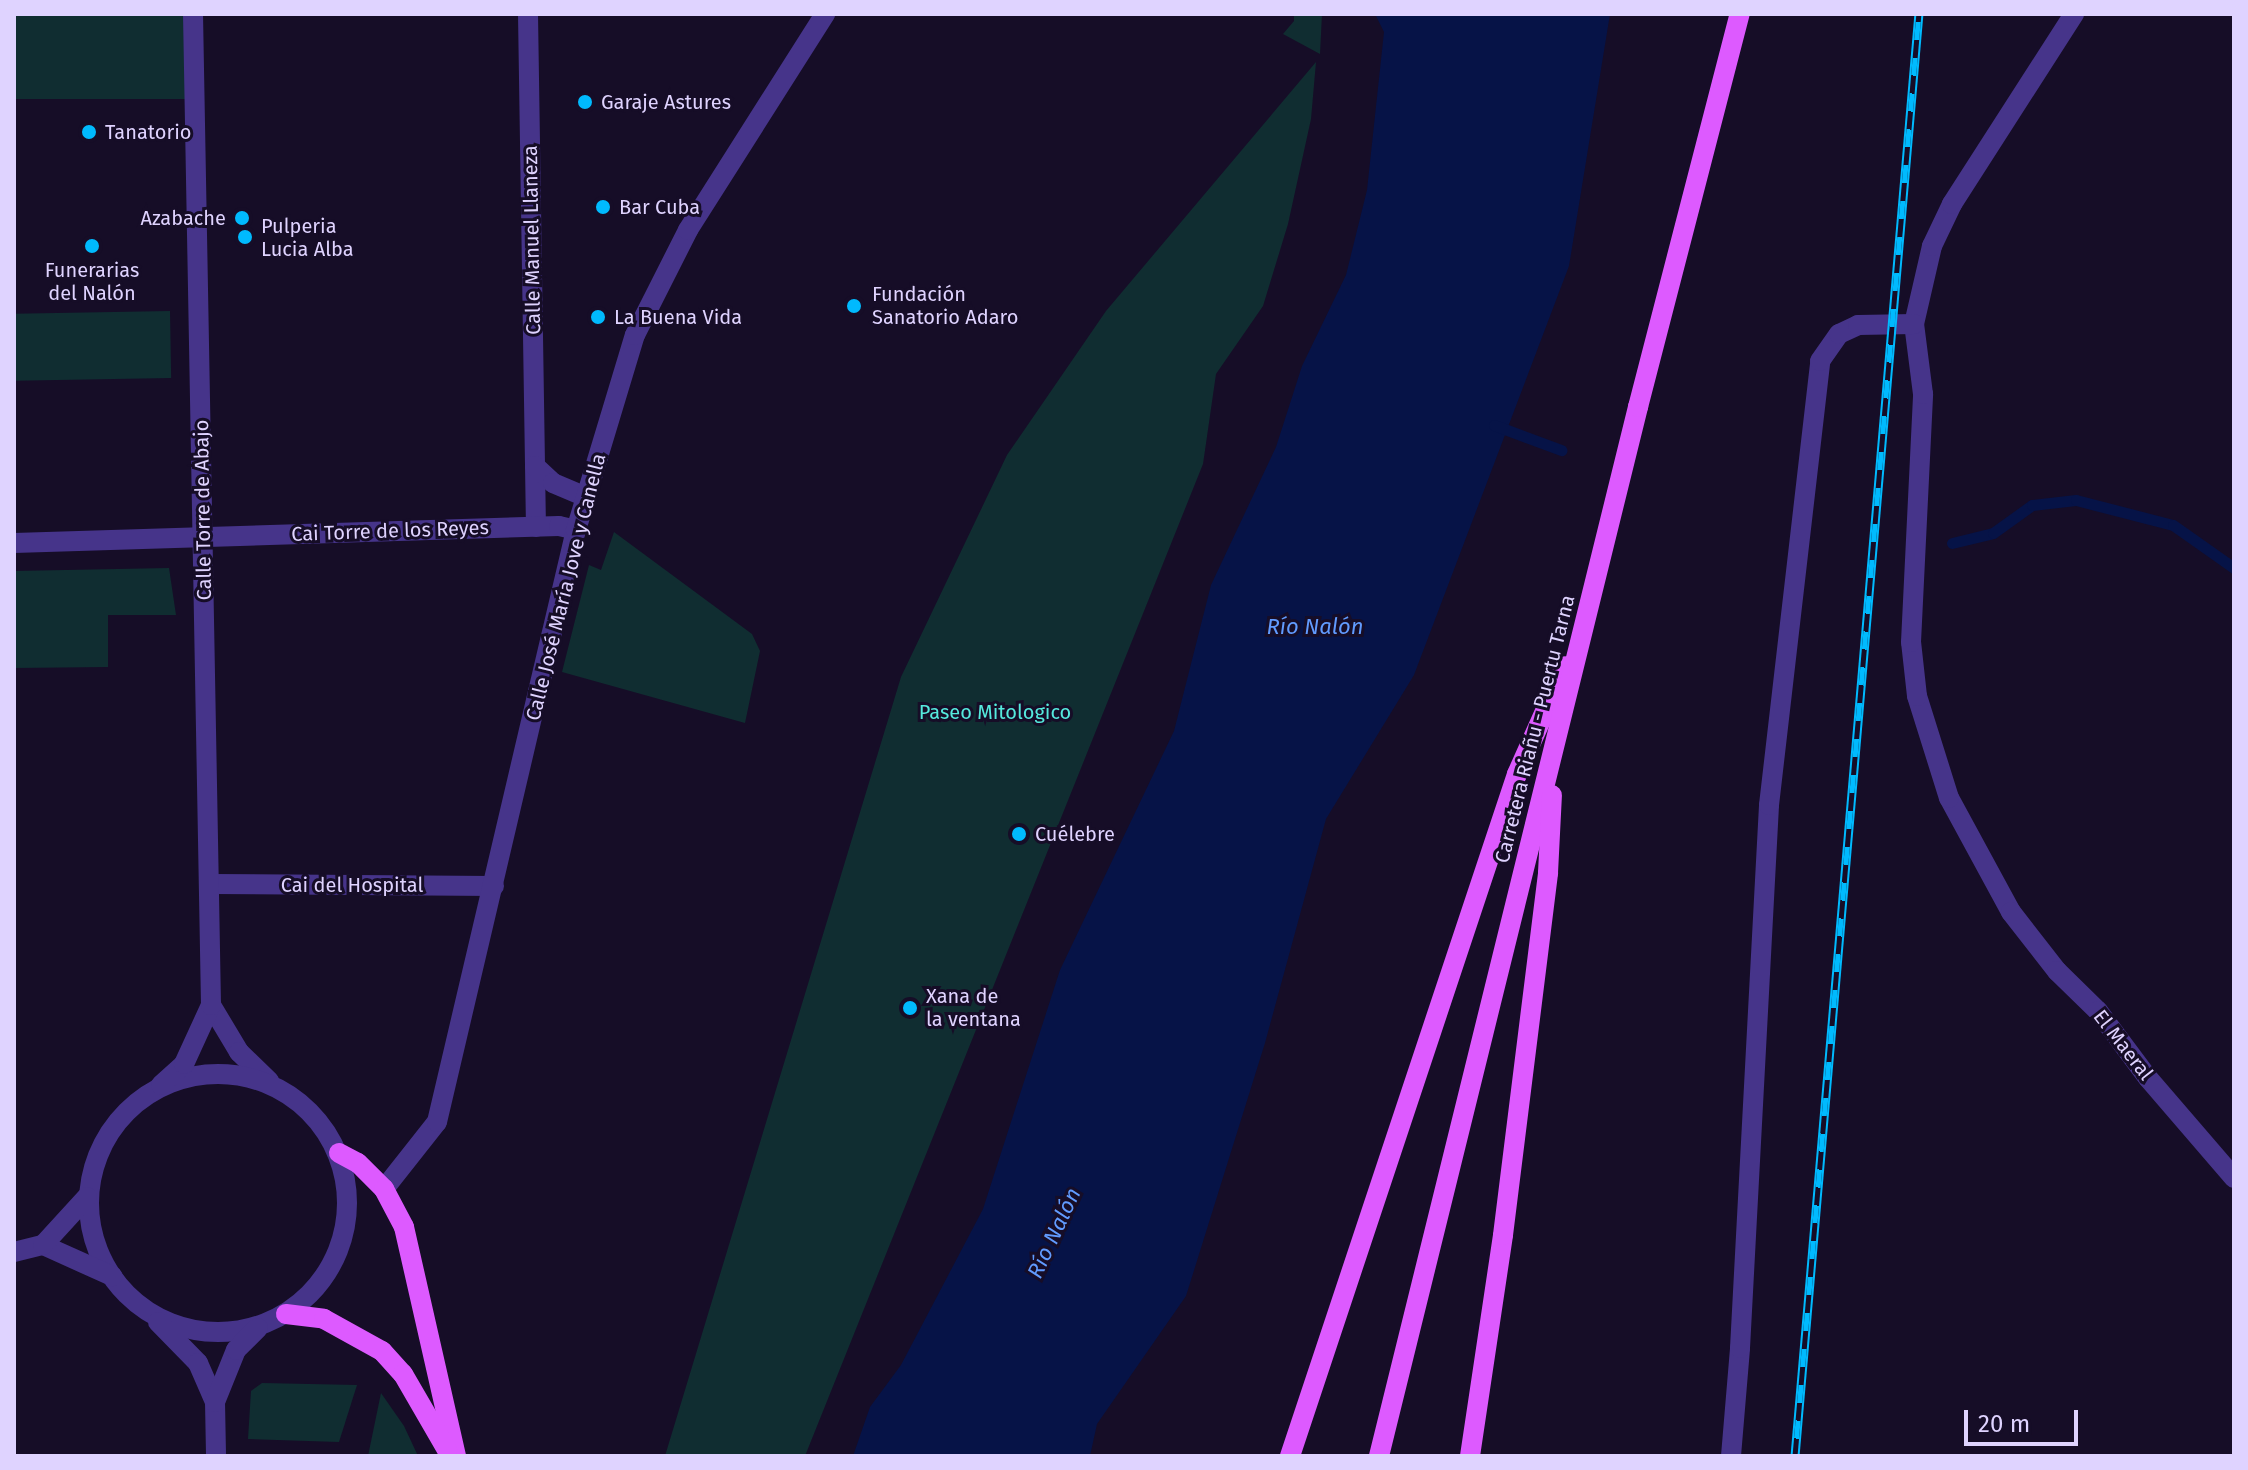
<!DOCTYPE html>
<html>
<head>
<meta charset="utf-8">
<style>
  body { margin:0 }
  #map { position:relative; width:2248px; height:1470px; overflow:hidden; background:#160d27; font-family:"Fira Sans",sans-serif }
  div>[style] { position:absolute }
  .green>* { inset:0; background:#102d31; transform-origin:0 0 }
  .water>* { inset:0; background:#061347 }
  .stream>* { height:11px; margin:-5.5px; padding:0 5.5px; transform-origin:5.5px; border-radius:5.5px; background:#061347 }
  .minor>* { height:20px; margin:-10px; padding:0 10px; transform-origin:10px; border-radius:10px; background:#46348a }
  .tertiary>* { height:20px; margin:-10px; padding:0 10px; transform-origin:10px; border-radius:10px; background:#46348a }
  .tertiary>.ring { margin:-10px; padding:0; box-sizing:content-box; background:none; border:20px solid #46348a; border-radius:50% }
  .primary>* { height:20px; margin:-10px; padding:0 10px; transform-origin:10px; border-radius:10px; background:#dd5aff }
  .rail>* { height:9px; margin-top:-4.5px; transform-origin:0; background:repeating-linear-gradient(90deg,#160d27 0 18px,#00bafe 0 36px); box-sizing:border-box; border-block:2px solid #00bafe }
  .dots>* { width:22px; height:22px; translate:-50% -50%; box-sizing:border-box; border:4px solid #160d27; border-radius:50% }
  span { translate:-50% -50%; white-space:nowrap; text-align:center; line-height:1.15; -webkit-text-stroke:6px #160d27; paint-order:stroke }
  .poi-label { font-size:20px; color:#dfd3ff }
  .left { translate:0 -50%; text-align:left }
  .right { translate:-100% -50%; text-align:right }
  .street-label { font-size:20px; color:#dfd3ff }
  .park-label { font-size:20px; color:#55e9dd }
  .water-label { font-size:22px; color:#619bff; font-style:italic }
  .frame { position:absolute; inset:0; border:16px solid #dfd3ff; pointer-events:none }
  .scale { position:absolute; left:1964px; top:1410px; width:114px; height:36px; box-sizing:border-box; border:4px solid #dfd3ff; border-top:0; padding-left:10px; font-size:24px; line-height:28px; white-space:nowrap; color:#dfd3ff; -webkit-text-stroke:6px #160d27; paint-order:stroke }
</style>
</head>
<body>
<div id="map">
  <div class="green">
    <i style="left:14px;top:14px;width:179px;height:85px"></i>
    <i style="clip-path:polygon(1294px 14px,1322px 14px,1320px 54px,1283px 34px,1294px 21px)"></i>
    <i style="clip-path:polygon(1316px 62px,1311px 119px,1288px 224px,1263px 306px,1216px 374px,1203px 464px,805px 1456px,665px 1456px,901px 677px,1007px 455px,1106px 311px)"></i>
    <i style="left:170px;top:311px;width:67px;height:156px;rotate:89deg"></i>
    <i style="clip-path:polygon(614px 532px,752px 634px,760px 651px,745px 723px,562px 672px,589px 565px,601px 570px)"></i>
    <i style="clip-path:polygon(169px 568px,176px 615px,108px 615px,108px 667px,14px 668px,14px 571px)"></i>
    <i style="clip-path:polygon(262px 1383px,357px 1385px,339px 1442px,248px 1439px,251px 1391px)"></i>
    <i style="clip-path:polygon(381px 1393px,404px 1426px,418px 1456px,368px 1456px)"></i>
  </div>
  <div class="water">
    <i style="clip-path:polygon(1375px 14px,1610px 14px,1569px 266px,1414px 675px,1326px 819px,1265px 1043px,1186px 1296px,1097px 1424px,1090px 1456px,853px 1456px,870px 1407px,901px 1365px,983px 1209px,1060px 970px,1174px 731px,1211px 585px,1276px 447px,1302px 366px,1346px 275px,1367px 190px,1384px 32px)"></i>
  </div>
  <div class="stream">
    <i style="left:1494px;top:425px;width:72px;rotate:20.5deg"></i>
    <i style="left:1952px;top:543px;width:42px;rotate:-13.7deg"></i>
    <i style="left:1993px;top:533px;width:48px;rotate:-35.7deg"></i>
    <i style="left:2032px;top:505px;width:44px;rotate:-6.5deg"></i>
    <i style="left:2076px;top:500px;width:100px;rotate:14.5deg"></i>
    <i style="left:2173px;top:525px;width:75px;rotate:35.2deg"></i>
  </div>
  <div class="minor">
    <i style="left:528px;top:14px;width:513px;rotate:89.11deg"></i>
    <i style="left:535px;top:466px;width:25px;rotate:43deg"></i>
    <i style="left:553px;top:483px;width:36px;rotate:23deg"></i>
    <i style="left:14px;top:543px;width:545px;rotate:-1.79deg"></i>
    <i style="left:559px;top:526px;width:17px;rotate:13deg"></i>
    <i style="left:211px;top:884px;width:283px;rotate:0.4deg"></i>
    <i style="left:2011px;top:912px;width:130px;rotate:-118.5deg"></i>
    <i style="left:1949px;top:798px;width:107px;rotate:-107.4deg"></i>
    <i style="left:1917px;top:696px;width:54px;rotate:-96.3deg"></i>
    <i style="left:1911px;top:642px;width:248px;rotate:-87.2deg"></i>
    <i style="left:1923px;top:394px;width:71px;rotate:-97.3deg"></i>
    <i style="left:1914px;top:324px;width:80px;rotate:-77deg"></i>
    <i style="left:1932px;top:246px;width:47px;rotate:-64.5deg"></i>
    <i style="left:1952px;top:204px;width:226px;rotate:-57.3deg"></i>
    <i style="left:384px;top:1189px;width:85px;rotate:-51.7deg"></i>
    <i style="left:437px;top:1122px;width:608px;rotate:-76.79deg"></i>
    <i style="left:576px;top:530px;width:204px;rotate:-73.2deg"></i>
    <i style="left:635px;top:335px;width:118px;rotate:-63.2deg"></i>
    <i style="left:688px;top:230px;width:256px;rotate:-57.6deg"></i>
    <i style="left:1731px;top:1456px;width:108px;rotate:-85.2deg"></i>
    <i style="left:1740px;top:1348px;width:544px;rotate:-86.94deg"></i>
    <i style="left:1769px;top:805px;width:447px;rotate:-83.4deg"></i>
    <i style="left:1820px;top:361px;width:33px;rotate:-55deg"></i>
    <i style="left:1839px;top:334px;width:21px;rotate:-25deg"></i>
    <i style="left:1858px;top:325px;width:56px;rotate:-1deg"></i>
  </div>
  <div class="tertiary">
    <i style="left:2011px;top:912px;width:75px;rotate:52.1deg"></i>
    <i style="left:2057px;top:971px;width:57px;rotate:44.3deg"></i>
    <i style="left:2098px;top:1011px;width:84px;rotate:53.3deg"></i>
    <i style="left:2148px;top:1078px;width:132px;rotate:49.3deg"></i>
    <i style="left:211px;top:1005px;width:55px;rotate:59.2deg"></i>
    <i style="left:239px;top:1052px;width:42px;rotate:44deg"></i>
    <i class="ring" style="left:89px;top:1074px;width:238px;height:238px"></i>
    <i style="left:161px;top:1085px;width:31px;rotate:-42deg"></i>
    <i style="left:184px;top:1064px;width:65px;rotate:-65.4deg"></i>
    <i style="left:211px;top:1005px;width:991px;rotate:-91.04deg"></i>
    <i style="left:43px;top:1245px;width:76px;rotate:24.2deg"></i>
    <i style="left:14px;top:1252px;width:30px;rotate:-14deg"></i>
    <i style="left:43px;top:1245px;width:65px;rotate:-47.5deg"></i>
    <i style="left:158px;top:1322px;width:57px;rotate:45.7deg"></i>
    <i style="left:198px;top:1363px;width:43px;rotate:66.4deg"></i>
    <i style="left:215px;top:1402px;width:54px;rotate:88.9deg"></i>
    <i style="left:215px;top:1402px;width:56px;rotate:-68deg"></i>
    <i style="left:236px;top:1350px;width:31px;rotate:-45deg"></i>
  </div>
  <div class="primary">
    <i style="left:339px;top:1153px;width:21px;rotate:28deg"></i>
    <i style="left:358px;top:1163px;width:37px;rotate:45deg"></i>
    <i style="left:384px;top:1189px;width:43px;rotate:62.2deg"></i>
    <i style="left:404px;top:1227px;width:235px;rotate:77.2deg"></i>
    <i style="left:286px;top:1314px;width:38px;rotate:7deg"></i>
    <i style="left:324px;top:1319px;width:66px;rotate:28.9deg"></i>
    <i style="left:382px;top:1351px;width:31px;rotate:48deg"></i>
    <i style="left:403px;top:1374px;width:88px;rotate:59.9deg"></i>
    <i style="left:1290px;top:1456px;width:719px;rotate:-71.59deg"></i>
    <i style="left:1517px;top:774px;width:118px;rotate:-66deg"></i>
    <i style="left:1379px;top:1456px;width:1081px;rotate:-76.13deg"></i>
    <i style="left:1638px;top:407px;width:406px;rotate:-75.5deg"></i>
    <i style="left:1470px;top:1456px;width:223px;rotate:-81.5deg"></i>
    <i style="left:1503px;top:1235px;width:365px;rotate:-82.9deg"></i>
    <i style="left:1548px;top:873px;width:78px;rotate:-87.1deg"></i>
  </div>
  <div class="rail">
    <i style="left:1795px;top:1456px;width:1447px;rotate:-85.09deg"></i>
  </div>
  <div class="dots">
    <i style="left:585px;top:102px;background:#00bafe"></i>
    <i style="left:89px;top:132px;background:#00bafe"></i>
    <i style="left:603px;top:207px;background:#00bafe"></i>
    <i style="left:242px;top:218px;background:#00bafe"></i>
    <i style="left:245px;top:237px;background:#00bafe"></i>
    <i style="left:92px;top:246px;background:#00bafe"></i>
    <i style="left:854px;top:306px;background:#00bafe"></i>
    <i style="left:598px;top:317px;background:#00bafe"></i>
    <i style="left:1019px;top:834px;background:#00bafe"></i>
    <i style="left:910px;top:1008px;background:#00bafe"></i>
  </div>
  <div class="poi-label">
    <span class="left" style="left:601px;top:102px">Garaje Astures</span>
    <span class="left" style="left:105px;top:132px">Tanatorio</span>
    <span class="left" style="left:619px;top:207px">Bar Cuba</span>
    <span class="right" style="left:226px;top:218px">Azabache</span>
    <span class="left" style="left:261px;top:238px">Pulperia<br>Lucia Alba</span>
    <span style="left:92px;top:282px">Funerarias<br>del Nalón</span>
    <span class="left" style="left:872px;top:306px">Fundación<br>Sanatorio Adaro</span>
    <span class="left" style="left:614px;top:317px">La Buena Vida</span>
    <span class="left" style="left:1035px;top:834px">Cuélebre</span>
    <span class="left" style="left:926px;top:1008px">Xana de<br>la ventana</span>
  </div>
  <div class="street-label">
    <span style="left:532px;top:240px;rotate:-91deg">Calle Manuel Llaneza</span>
    <span style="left:203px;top:510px;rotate:-91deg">Calle Torre de Abajo</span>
    <span style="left:390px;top:531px;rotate:-2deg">Cai Torre de los Reyes</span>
    <span style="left:566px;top:587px;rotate:-76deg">Calle José María Jove y Canella</span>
    <span style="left:1535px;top:729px;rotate:-76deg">Carretera Riañu - Puertu Tarna</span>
    <span style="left:352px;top:885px">Cai del Hospital</span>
    <span style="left:2123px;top:1045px;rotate:52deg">El Maeral</span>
  </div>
  <div class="park-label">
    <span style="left:995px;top:712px">Paseo Mitologico</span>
  </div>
  <div class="water-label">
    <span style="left:1315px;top:627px">Río Nalón</span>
    <span style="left:1054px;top:1233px;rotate:-65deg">Río Nalón</span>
  </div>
  <div class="frame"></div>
  <div class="scale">20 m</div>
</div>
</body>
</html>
